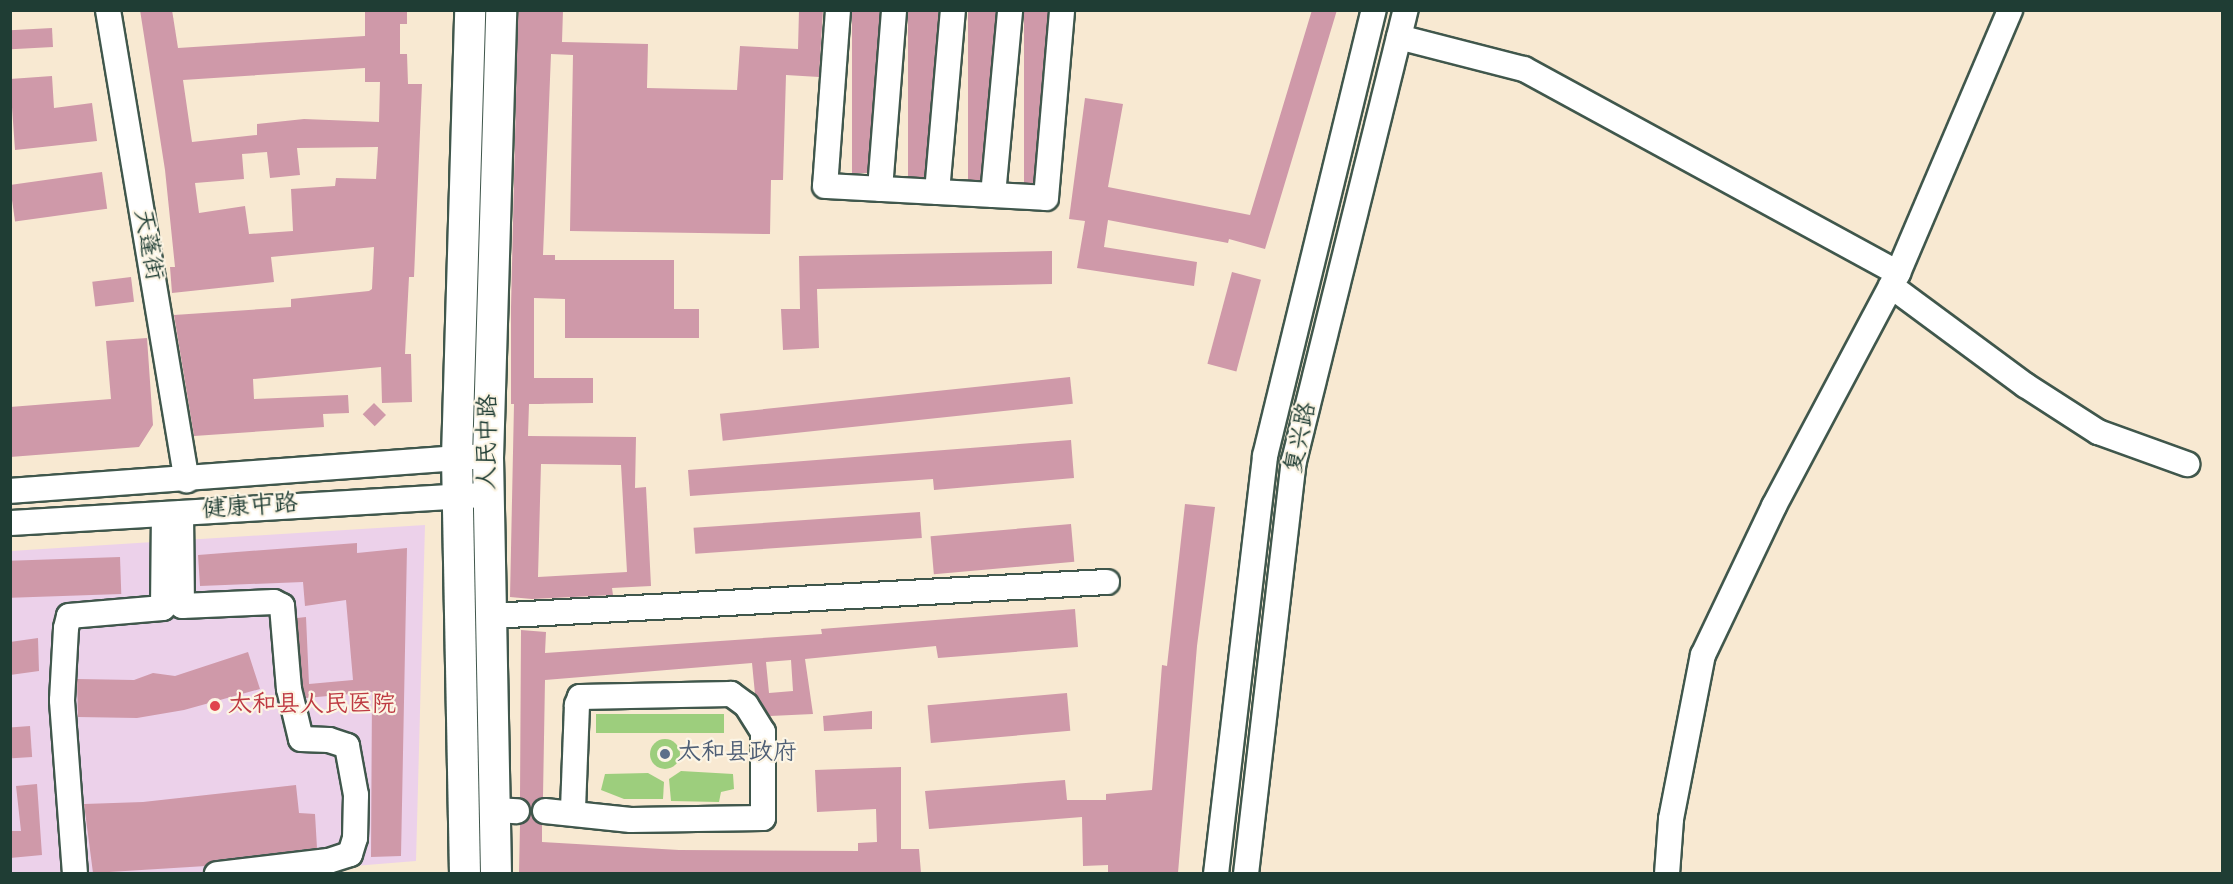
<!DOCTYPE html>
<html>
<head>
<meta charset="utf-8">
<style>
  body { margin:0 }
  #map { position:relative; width:2233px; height:884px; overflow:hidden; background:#f8e9d2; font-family:"Indie Flower","LXGW WenKai TC",sans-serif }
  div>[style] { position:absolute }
  .built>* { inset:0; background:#ecd1ea }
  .green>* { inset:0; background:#9dce7d; transform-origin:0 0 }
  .round { border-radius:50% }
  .building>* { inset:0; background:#cf99a9; transform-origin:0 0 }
  .roads { filter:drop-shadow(2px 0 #40574c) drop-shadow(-2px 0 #40574c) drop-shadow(0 2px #40574c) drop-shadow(0 -2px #40574c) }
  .minor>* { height:24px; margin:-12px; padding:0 12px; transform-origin:12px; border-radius:12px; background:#fff }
  .major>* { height:30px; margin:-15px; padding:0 15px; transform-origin:15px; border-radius:15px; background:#fff }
  .dots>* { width:16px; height:16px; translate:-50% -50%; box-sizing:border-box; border:3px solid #fcf5e5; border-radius:50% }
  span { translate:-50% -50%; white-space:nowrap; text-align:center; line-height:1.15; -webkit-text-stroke:4.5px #fcf5e5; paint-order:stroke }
  .street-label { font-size:24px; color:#1f3d34 }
  .health-label { font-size:24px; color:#be3a42 }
  .left { translate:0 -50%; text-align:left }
  .service-label { font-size:24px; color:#4e5e75 }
  .frame { position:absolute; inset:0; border:12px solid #1f3d34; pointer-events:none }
</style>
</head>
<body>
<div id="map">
  <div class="built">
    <i style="clip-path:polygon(425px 525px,416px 861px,329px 868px,329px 874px,11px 874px,11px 551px)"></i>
  </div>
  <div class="green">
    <i style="left:724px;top:714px;width:19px;height:128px;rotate:90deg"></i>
    <i class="round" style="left:650px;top:739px;width:30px;height:30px"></i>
    <i style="clip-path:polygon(681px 771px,733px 774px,734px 789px,721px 792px,719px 802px,671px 801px,669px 779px)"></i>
    <i style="clip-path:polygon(648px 773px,664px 782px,663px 799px,624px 799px,601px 790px,605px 774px)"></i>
  </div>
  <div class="building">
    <i style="clip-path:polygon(evenodd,140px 10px,172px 10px,178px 48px,365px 36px,365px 10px,407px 10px,407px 24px,400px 24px,400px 54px,407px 54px,408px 84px,422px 84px,414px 277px,409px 277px,405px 354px,411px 354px,412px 402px,382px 403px,381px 367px,253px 379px,254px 399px,348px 395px,349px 413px,323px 414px,324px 427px,194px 436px,174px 315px,291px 307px,291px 299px,369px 291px,372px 289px,374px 247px,271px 257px,274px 282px,172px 293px,170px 267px,175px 267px,165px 170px,140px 10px,365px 68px,365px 82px,380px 82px,379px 122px,304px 119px,257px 124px,257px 135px,192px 142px,183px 80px,365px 68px,140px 10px,378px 147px,376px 179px,336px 178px,335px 186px,291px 189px,293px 231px,249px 234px,245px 206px,199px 213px,195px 183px,244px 179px,242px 154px,267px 152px,270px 178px,300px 175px,297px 148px,378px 147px)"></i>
    <i style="clip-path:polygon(evenodd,518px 10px,563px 10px,562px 42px,648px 44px,647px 88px,737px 90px,740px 46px,798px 49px,799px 10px,823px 10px,819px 77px,786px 75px,783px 180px,771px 180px,770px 234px,570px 231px,573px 55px,551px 54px,543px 255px,555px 255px,555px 260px,674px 260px,674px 309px,699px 309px,699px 338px,565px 338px,565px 299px,534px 298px,534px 378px,593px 378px,593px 403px,529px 404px,528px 436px,636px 437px,635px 488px,646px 487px,651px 586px,612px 588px,613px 595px,532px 599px,510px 597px,514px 404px,511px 404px,511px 307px,518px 10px,541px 464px,621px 465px,627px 572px,538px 577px,541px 464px)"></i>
    <i style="left:852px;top:10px;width:28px;height:163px"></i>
    <i style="left:908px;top:10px;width:30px;height:167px"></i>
    <i style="left:968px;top:10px;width:28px;height:170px"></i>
    <i style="left:1024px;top:10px;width:24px;height:173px"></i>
    <i style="clip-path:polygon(1312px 10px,1337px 10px,1265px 249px,1229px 239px,1228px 243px,1108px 220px,1104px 247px,1197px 262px,1194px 286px,1077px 268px,1085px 221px,1069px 219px,1085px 98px,1123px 104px,1108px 187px,1250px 215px)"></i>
    <i style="left:52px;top:28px;width:19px;height:42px;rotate:87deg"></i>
    <i style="clip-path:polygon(52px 76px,54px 108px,92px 103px,97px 141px,15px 150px,10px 79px)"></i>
    <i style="left:102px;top:172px;width:37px;height:93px;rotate:82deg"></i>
    <i style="clip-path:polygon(1052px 251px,1052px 284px,817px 289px,819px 348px,783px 350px,781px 309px,800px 309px,799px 256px)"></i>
    <i style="left:1232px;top:272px;width:30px;height:95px;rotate:15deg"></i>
    <i style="left:131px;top:277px;width:25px;height:39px;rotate:83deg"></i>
    <i style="clip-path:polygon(147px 338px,153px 425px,139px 447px,10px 457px,10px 407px,111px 399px,106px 341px)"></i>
    <i style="left:1070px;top:377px;width:27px;height:352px;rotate:84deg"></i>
    <i style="left:374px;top:403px;width:17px;height:16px;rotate:45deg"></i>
    <i style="clip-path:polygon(1071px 440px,1074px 478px,934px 490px,933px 479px,690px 496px,688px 470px)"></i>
    <i style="clip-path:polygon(1185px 504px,1215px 507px,1197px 646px,1178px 873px,1108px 873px,1108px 865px,1083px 866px,1082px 817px,929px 829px,925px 791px,1065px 780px,1067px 800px,1106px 800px,1106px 794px,1152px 790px,1162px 665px,1167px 666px)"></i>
    <i style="left:920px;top:512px;width:26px;height:227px;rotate:86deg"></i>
    <i style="left:1071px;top:524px;width:38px;height:141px;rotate:85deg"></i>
    <i style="clip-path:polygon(357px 543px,357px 553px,407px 548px,401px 856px,371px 857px,372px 692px,306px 698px,303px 687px,297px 618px,306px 617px,309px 684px,353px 680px,346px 600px,305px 606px,303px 582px,200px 586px,198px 555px)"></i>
    <i style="left:120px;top:557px;width:37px;height:110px;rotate:88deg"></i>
    <i style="clip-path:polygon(evenodd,1075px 609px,1078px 647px,938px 658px,936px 646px,805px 659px,813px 714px,770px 716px,755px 694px,752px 663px,545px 680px,543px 797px,534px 802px,531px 810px,520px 797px,521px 630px,546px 632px,545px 653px,822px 634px,821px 629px,1075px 609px,791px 660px,793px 691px,769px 693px,766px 662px,791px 660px)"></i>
    <i style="clip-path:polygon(38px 638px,39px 671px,10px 675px,10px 642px)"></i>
    <i style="clip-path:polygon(248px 652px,260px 689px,184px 710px,137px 718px,78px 717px,77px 679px,134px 680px,153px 673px,175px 676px)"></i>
    <i style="left:1067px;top:693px;width:38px;height:140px;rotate:85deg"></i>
    <i style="clip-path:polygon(872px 711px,872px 729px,824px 731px,823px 716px)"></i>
    <i style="left:30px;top:726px;width:31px;height:20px;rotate:86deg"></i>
    <i style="clip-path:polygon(901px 767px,901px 849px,919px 849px,921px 873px,519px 873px,520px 825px,531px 812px,542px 825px,542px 842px,679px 850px,858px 851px,858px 843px,877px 842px,876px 809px,817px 812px,815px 770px)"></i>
    <i style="clip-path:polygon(37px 784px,42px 855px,10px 858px,10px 831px,21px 831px,16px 786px)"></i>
    <i style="clip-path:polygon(296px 785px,299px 813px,315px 814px,317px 848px,215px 860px,206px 866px,93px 873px,84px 804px,143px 802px)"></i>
  </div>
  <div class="roads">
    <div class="minor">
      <i style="left:108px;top:10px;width:477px;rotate:80.5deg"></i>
      <i style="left:838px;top:10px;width:176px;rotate:94.2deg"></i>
      <i style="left:825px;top:186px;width:221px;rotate:3.1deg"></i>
      <i style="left:1046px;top:198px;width:189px;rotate:-85.1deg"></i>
      <i style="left:1399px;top:37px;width:129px;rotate:14.4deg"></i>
      <i style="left:1524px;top:69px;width:426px;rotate:28.6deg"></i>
      <i style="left:880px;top:189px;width:180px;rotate:-85.5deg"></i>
      <i style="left:937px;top:192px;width:183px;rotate:-85deg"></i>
      <i style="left:993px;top:195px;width:186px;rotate:-84.7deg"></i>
      <i style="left:1891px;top:286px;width:167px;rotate:36.5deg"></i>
      <i style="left:2025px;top:385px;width:87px;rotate:32.8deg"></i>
      <i style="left:2098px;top:432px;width:95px;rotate:19.8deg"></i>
      <i style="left:10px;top:491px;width:465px;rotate:-4.2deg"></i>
      <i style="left:181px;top:513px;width:93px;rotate:89.4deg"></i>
      <i style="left:182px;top:606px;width:92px;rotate:-2.5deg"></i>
      <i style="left:274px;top:602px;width:9px;rotate:27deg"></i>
      <i style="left:282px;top:606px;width:83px;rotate:85.2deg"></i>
      <i style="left:289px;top:689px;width:51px;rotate:76.5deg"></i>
      <i style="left:301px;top:739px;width:28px;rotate:2deg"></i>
      <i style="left:329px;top:740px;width:19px;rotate:18deg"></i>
      <i style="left:347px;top:746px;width:50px;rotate:79.6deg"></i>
      <i style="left:356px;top:795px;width:43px;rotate:91.3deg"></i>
      <i style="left:355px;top:838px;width:17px;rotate:107deg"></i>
      <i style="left:350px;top:854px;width:23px;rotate:162deg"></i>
      <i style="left:328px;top:861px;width:112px;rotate:173.3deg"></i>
      <i style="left:10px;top:523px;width:466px;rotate:-3.4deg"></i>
      <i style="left:491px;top:616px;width:617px;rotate:-3.16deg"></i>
      <i style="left:495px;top:810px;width:22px;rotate:3deg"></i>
      <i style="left:545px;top:811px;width:86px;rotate:6deg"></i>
      <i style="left:631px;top:820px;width:132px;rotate:-0.9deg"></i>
      <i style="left:763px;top:818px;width:86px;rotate:-90deg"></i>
      <i style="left:763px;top:732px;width:32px;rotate:-122deg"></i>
      <i style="left:746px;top:705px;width:19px;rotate:-144deg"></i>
      <i style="left:731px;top:694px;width:151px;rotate:178.9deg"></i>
      <i style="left:580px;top:697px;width:9px;rotate:111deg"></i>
      <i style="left:577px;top:705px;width:106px;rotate:92.2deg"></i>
      <i style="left:75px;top:874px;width:174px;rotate:-94.3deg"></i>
      <i style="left:62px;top:700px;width:72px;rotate:-86.8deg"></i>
      <i style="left:66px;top:628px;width:12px;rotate:-76deg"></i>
      <i style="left:69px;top:616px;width:94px;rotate:-4.9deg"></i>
      <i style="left:163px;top:608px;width:94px;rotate:-89.4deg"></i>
      <i style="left:1216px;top:874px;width:421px;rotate:-83.3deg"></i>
      <i style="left:1265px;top:456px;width:459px;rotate:-76.3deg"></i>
      <i style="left:1246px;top:874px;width:416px;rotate:-83.4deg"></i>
      <i style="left:1294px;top:461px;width:465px;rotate:-76.1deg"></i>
      <i style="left:1667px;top:874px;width:55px;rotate:-85.8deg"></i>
      <i style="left:1671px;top:819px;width:167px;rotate:-79deg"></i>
      <i style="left:1703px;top:655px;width:165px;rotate:-64.5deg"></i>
      <i style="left:1774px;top:506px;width:264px;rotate:-62deg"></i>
      <i style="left:1898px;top:273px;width:286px;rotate:-66.9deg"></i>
    </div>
    <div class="major">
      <i style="left:465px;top:874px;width:417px;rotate:-91.1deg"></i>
      <i style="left:457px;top:457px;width:447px;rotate:-88.3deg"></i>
      <i style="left:496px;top:874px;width:416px;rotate:-91.1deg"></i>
      <i style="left:488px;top:458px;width:448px;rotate:-88.3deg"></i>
    </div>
  </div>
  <div class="dots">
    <i style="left:215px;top:706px;background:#e0444e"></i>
    <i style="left:665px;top:754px;background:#5c6f8a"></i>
  </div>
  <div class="street-label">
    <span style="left:147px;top:245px;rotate:80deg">天蓬街</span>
    <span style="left:1302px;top:438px;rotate:-78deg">复兴路</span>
    <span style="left:489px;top:442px;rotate:-89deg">人民中路</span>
    <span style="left:250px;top:508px;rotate:-4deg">健康中路</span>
  </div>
  <div class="health-label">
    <span class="left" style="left:228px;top:706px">太和县人民医院</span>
  </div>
  <div class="service-label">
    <span class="left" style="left:677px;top:754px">太和县政府</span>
  </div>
  <div class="frame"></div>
</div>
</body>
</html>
